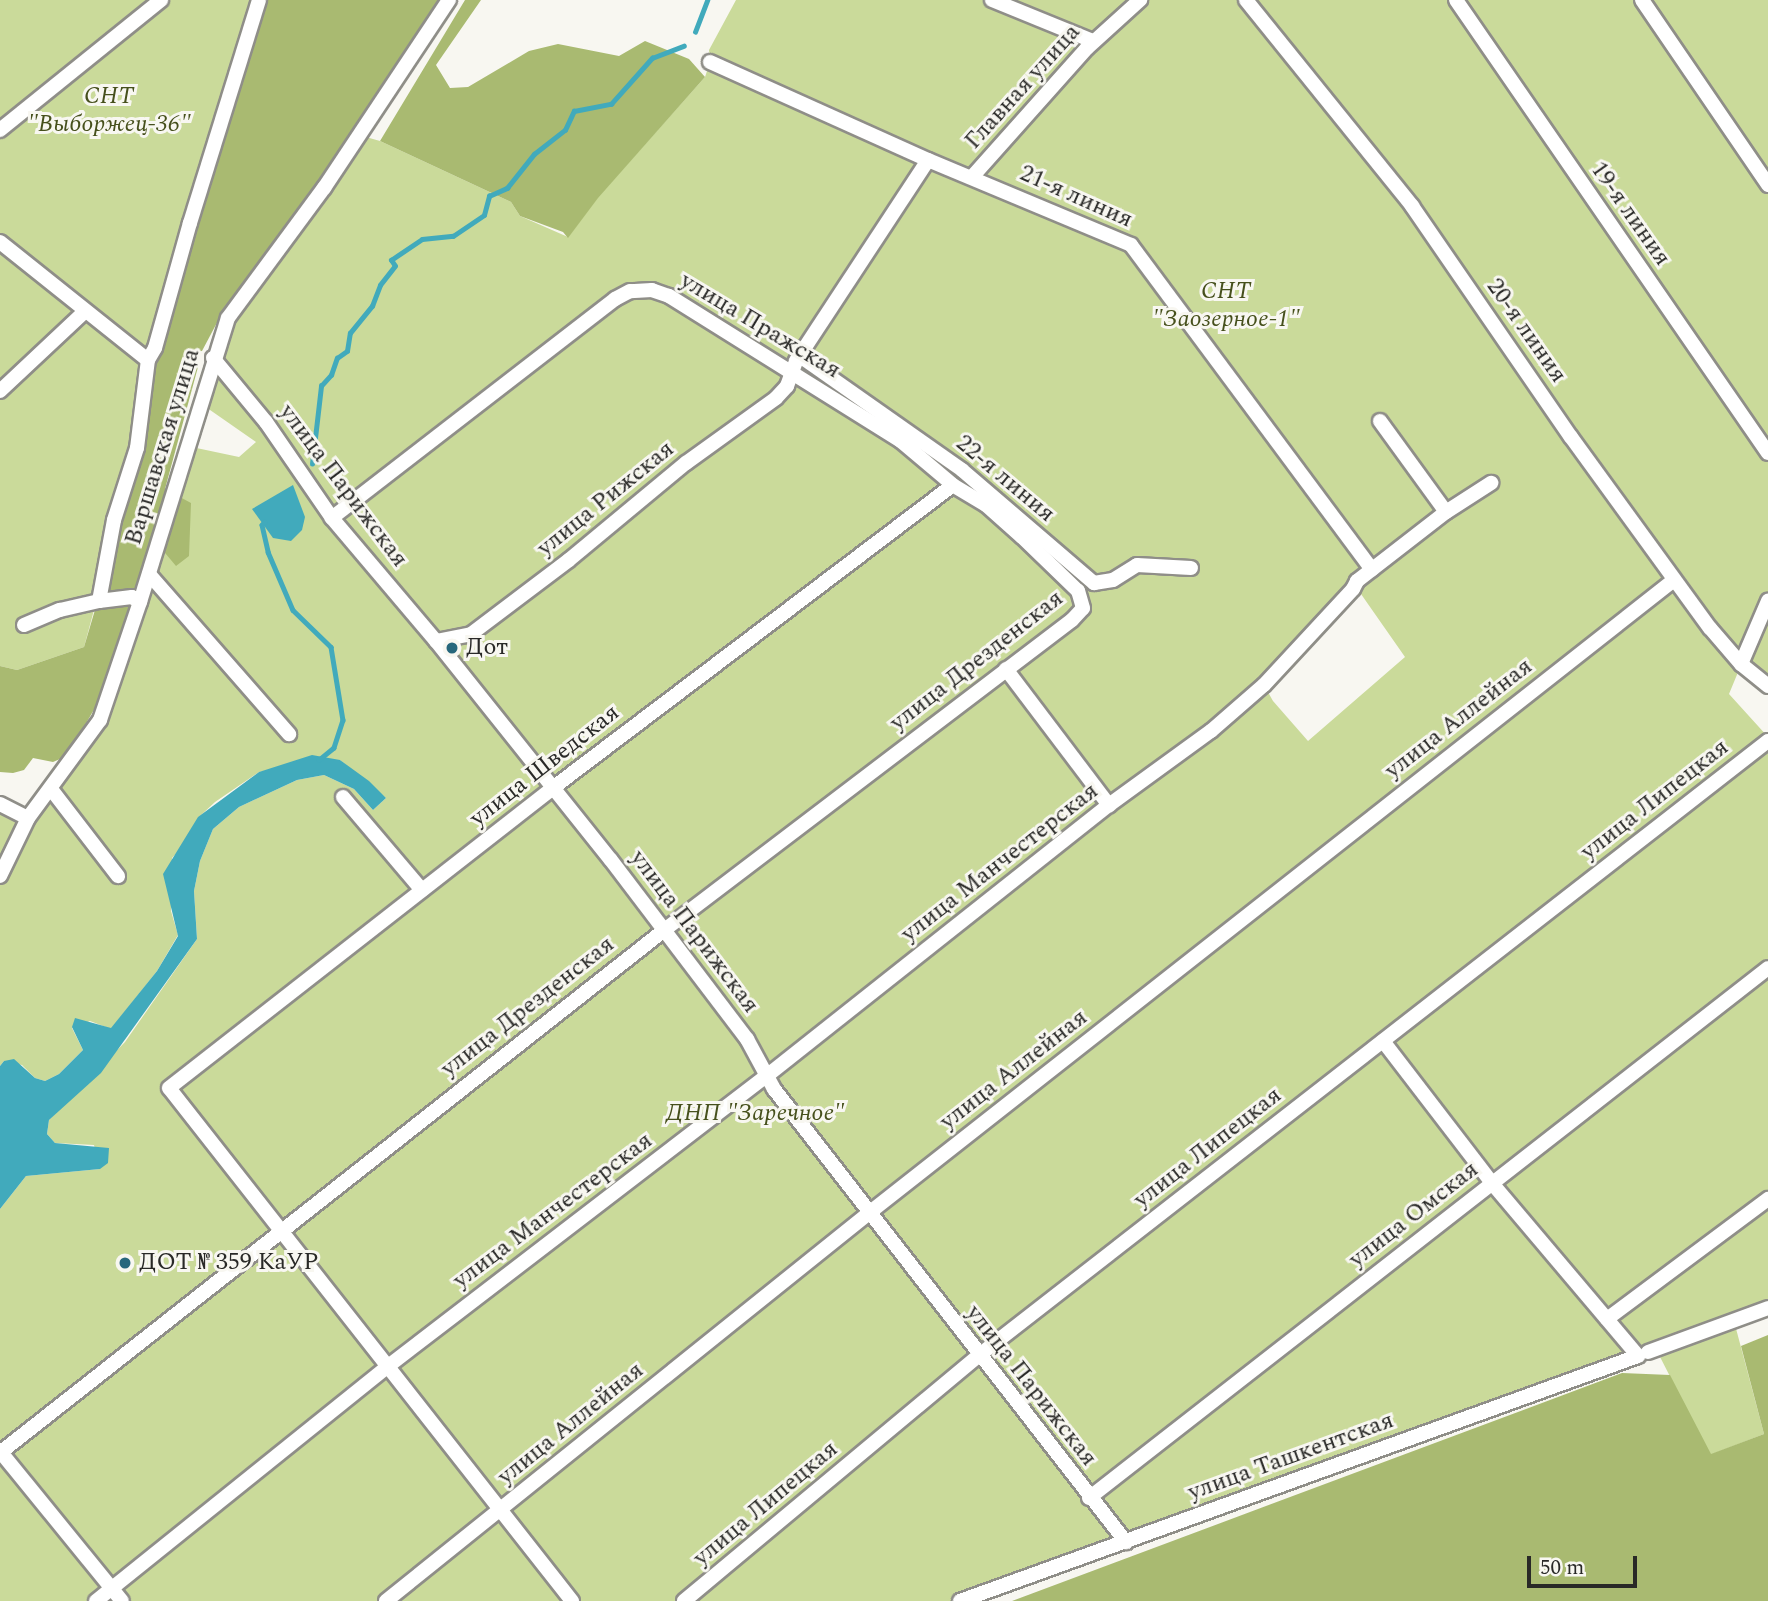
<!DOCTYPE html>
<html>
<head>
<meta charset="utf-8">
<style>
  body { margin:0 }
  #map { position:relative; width:1768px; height:1601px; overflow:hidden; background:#f8f7f1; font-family:Spectral,serif }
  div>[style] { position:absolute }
  .green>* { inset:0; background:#cada9a }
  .forest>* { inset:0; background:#a9ba71 }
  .water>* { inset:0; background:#41aabc }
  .stream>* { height:4.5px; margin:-2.25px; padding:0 2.25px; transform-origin:2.25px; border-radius:2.25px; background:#41aabc }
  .roads { filter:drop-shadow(2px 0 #8f8e88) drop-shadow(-2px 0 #8f8e88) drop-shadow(0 2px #8f8e88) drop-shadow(0 -2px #8f8e88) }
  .street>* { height:14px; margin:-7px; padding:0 7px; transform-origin:7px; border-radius:7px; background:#fff }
  .dots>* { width:19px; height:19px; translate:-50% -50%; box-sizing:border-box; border:4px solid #f8f7f1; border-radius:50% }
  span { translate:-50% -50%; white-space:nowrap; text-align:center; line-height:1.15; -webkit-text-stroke:6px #f8f7f1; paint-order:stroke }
  .street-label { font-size:24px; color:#292927 }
  .park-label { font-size:24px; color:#46501c; font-style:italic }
  .poi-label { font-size:24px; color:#292927 }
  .left { translate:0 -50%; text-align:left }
  .scale { position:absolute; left:1527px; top:1556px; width:110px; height:32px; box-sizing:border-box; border:4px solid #292927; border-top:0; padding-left:9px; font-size:21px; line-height:24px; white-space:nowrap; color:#292927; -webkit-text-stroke:5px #f8f7f1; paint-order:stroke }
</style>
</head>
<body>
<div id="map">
  <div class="green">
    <i style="clip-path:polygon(0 0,259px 0,84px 647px,17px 670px,0 666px)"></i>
    <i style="clip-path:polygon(evenodd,736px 0,1768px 0,1768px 686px,1741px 665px,1729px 694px,1768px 737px,1768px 1308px,1734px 1321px,1764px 1434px,1710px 1455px,1656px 1349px,959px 1601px,0 1601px,0 1209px,26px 1176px,100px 1169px,94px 1145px,55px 1143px,47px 1134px,49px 1120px,125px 1042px,197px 939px,194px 891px,200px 861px,213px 829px,239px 807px,297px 780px,324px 775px,354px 789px,373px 810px,386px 798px,340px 760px,259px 772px,215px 802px,199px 817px,184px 845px,172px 858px,171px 911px,178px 935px,157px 971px,111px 1029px,90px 1021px,72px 1028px,83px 1050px,59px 1074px,45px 1081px,35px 1078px,22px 1065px,4px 1061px,0 1066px,0 800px,27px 813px,100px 720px,187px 446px,239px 457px,256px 442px,200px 403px,217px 347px,359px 135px,380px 141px,511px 202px,520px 216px,568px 237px,597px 198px,705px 77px,710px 62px,709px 50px,736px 0,1354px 584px,1405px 657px,1308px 741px,1273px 701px,1264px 685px,1270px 671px,1291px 645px,1354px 584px)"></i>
  </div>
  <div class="forest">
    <i style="clip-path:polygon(259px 0,441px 0,361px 122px,220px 317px,202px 351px,193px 352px,191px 360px,198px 367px,165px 489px,191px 503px,189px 556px,176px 566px,155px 541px,123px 641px,99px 701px,67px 756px,53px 762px,33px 758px,24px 770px,13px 773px,0 772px,0 666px,17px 670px,84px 647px,100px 593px,144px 394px)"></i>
    <i style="clip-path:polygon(465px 0,481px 0,436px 65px,450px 88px,468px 87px,529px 51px,558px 44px,619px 56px,645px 41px,689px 59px,705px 77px,598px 198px,568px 238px,563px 232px,520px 216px,511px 202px,380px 141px)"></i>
    <i style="clip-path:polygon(1768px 1335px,1768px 1601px,1012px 1601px,1622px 1373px,1670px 1375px,1711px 1454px,1764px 1434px,1741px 1346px)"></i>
  </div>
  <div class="water">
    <i style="clip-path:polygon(293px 485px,305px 517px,302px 530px,291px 541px,273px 538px,252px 509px)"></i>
    <i style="clip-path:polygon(312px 755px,340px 760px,369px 781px,386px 798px,373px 810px,354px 789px,324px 775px,297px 780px,239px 807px,213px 829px,200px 861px,194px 891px,197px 939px,101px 1073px,49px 1120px,47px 1134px,55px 1143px,109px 1148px,108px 1163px,100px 1169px,26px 1176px,0 1209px,0 1066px,4px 1061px,14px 1059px,35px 1078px,45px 1081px,59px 1074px,83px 1050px,72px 1027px,75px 1018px,111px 1028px,157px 971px,178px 936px,163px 874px,198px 817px,259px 772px)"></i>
  </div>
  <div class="stream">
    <i style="left:695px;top:32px;width:34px;rotate:-69deg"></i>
    <i style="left:312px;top:464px;width:79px;rotate:-83.4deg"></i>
    <i style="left:321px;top:386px;width:15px;rotate:-48deg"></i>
    <i style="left:331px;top:375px;width:18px;rotate:-71deg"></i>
    <i style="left:337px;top:358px;width:12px;rotate:-35deg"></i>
    <i style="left:347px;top:351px;width:18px;rotate:-81deg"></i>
    <i style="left:350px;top:333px;width:35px;rotate:-51deg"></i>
    <i style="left:372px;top:306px;width:22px;rotate:-69deg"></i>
    <i style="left:380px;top:285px;width:24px;rotate:-52deg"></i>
    <i style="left:395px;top:266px;width:7px;rotate:-124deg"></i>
    <i style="left:391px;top:260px;width:37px;rotate:-34deg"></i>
    <i style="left:422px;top:239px;width:31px;rotate:-6deg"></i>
    <i style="left:453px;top:236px;width:37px;rotate:-34deg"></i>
    <i style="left:484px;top:215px;width:20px;rotate:-75deg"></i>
    <i style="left:489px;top:196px;width:20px;rotate:-24deg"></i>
    <i style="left:507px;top:188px;width:43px;rotate:-51.5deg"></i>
    <i style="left:534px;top:154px;width:39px;rotate:-38deg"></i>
    <i style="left:565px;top:130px;width:21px;rotate:-65deg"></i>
    <i style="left:574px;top:111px;width:38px;rotate:-11deg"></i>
    <i style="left:611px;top:104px;width:62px;rotate:-48.3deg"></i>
    <i style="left:652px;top:58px;width:34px;rotate:-21deg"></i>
    <i style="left:265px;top:522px;width:4px;rotate:135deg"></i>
    <i style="left:262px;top:525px;width:28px;rotate:77deg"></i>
    <i style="left:268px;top:552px;width:63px;rotate:66.7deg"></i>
    <i style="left:293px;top:610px;width:53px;rotate:44.2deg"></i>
    <i style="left:331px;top:647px;width:74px;rotate:80.7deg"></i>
    <i style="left:343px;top:720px;width:29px;rotate:108deg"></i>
    <i style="left:334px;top:748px;width:19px;rotate:141deg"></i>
  </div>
  <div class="roads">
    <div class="street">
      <i style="left:992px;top:0;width:109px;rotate:22.1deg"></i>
      <i style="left:1246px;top:0;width:265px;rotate:51.1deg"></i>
      <i style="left:1412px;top:206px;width:280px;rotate:55.5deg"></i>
      <i style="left:1571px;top:437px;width:236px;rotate:54deg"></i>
      <i style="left:1710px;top:628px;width:48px;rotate:49.3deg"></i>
      <i style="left:1741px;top:664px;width:35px;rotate:39deg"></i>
      <i style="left:1456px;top:0;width:550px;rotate:55.44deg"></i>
      <i style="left:1642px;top:0;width:224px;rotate:55.7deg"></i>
      <i style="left:710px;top:62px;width:239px;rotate:24.2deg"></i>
      <i style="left:928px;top:160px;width:220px;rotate:22.7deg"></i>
      <i style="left:1131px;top:245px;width:404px;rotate:53.4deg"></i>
      <i style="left:0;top:130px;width:207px;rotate:-38.9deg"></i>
      <i style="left:972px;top:177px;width:173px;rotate:-48.3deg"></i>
      <i style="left:1087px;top:48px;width:72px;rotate:-42.2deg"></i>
      <i style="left:0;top:242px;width:189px;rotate:38.6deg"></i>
      <i style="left:800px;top:356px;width:198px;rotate:35.1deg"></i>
      <i style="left:962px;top:470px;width:174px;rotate:40.6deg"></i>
      <i style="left:1094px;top:583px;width:19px;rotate:-9deg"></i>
      <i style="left:1113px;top:580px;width:28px;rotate:-32deg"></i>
      <i style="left:1137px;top:565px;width:54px;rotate:3.2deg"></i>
      <i style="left:213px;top:358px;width:83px;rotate:50.4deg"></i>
      <i style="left:266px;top:422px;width:116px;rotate:55.5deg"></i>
      <i style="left:332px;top:518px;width:161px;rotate:49.8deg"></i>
      <i style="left:436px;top:641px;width:280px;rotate:51.4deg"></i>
      <i style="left:611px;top:860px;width:225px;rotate:52.8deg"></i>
      <i style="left:747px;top:1039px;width:57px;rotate:61.6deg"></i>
      <i style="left:774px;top:1089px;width:574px;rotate:52.15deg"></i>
      <i style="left:0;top:391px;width:115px;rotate:-43.2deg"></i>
      <i style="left:1380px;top:421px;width:112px;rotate:54deg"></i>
      <i style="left:149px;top:574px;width:213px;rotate:48.8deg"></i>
      <i style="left:99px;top:601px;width:33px;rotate:-7deg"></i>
      <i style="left:132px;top:597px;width:9px;rotate:32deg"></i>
      <i style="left:24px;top:625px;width:39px;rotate:-23deg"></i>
      <i style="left:60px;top:610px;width:40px;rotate:-13deg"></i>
      <i style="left:99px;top:601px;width:82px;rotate:-79.5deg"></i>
      <i style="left:114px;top:520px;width:76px;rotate:-72.3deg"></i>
      <i style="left:137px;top:448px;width:89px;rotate:-82.9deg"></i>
      <i style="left:148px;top:360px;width:14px;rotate:-60deg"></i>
      <i style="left:155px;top:348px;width:130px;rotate:-74.4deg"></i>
      <i style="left:190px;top:223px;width:233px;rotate:-72.8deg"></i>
      <i style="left:436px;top:641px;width:36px;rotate:-11deg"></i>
      <i style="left:471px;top:634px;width:123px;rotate:-37.1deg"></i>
      <i style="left:569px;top:560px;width:152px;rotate:-39.7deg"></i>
      <i style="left:686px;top:463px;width:111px;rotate:-35.8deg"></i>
      <i style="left:776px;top:398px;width:16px;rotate:-47deg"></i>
      <i style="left:787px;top:386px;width:27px;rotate:-70deg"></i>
      <i style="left:796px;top:361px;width:240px;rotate:-56.7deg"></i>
      <i style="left:1741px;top:664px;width:69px;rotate:-66.8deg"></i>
      <i style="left:1006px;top:669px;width:171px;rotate:52.9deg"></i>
      <i style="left:51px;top:789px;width:110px;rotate:52.4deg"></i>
      <i style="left:343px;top:797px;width:122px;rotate:49.7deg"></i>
      <i style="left:0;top:804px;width:31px;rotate:27deg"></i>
      <i style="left:0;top:876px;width:64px;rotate:-64.2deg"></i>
      <i style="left:28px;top:818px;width:122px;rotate:-53.7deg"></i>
      <i style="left:100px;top:720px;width:125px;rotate:-71.3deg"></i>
      <i style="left:140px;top:602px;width:297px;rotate:-72.8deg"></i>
      <i style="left:228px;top:318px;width:162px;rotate:-53.6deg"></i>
      <i style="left:324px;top:188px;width:226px;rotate:-56.4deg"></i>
      <i style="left:1607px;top:1319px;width:201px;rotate:-36.7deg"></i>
      <i style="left:1648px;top:1352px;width:128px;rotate:-20.1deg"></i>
      <i style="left:0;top:1451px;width:193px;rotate:50.9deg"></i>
      <i style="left:1px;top:1452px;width:842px;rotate:-38.2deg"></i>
      <i style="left:663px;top:931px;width:514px;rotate:-37.25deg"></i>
      <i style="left:1072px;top:620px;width:16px;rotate:-47deg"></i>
      <i style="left:1083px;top:608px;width:18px;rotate:-106deg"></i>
      <i style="left:1078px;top:591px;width:78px;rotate:-136deg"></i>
      <i style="left:1022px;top:537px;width:48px;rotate:-138.4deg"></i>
      <i style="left:986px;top:505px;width:39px;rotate:-149deg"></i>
      <i style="left:953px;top:485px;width:68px;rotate:-139.8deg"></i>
      <i style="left:901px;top:441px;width:274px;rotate:-148deg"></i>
      <i style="left:669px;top:296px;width:18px;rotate:-161deg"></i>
      <i style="left:652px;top:290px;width:22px;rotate:177deg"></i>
      <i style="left:630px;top:291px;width:17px;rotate:152deg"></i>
      <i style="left:615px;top:299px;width:358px;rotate:142.3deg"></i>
      <i style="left:1089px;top:1498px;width:861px;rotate:-37.97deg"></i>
      <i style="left:96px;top:1601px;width:373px;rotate:-38.8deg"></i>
      <i style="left:387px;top:1367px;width:480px;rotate:-37.5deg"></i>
      <i style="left:768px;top:1075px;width:435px;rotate:-38.4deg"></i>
      <i style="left:1109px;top:805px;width:126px;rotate:-36deg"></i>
      <i style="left:1211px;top:731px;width:70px;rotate:-41deg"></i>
      <i style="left:1264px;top:685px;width:131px;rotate:-47.2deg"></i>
      <i style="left:1353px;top:589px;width:9px;rotate:-63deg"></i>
      <i style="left:1357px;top:581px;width:113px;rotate:-37.8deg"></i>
      <i style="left:1446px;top:512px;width:54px;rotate:-32.8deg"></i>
      <i style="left:386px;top:1601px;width:620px;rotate:-38.78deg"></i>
      <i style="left:869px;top:1213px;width:1024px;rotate:-38.18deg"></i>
      <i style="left:572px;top:1601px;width:652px;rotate:-128.15deg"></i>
      <i style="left:169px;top:1088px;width:489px;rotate:-38deg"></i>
      <i style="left:554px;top:787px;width:500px;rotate:-37.12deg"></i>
      <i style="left:684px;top:1601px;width:383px;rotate:-39.8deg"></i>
      <i style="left:978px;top:1356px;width:1001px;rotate:-37.9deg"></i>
      <i style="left:960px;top:1601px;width:721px;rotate:-19.87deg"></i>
      <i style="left:1638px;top:1356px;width:226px;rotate:-130.2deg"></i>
      <i style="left:1492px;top:1183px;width:179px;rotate:-127.5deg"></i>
    </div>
  </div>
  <div class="dots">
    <i style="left:452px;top:648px;background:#27677c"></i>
    <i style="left:125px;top:1263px;background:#27677c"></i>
  </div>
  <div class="street-label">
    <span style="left:1023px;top:87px;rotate:-48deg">Главная улица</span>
    <span style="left:1076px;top:197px;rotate:24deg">21-я линия</span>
    <span style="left:1630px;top:214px;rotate:55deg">19-я линия</span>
    <span style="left:760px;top:326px;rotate:31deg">улица Пражская</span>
    <span style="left:1526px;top:331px;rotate:55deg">20-я линия</span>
    <span style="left:163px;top:447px;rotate:-73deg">Варшавская улица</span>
    <span style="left:1005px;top:479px;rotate:40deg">22-я линия</span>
    <span style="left:343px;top:486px;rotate:53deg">улица Парижская</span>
    <span style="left:606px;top:499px;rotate:-39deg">улица Рижская</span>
    <span style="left:977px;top:661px;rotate:-38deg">улица Дрезденская</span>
    <span style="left:1459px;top:719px;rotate:-38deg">улица Аллейная</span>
    <span style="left:545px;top:766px;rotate:-38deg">улица Шведская</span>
    <span style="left:1655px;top:800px;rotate:-38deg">улица Липецкая</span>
    <span style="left:1000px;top:863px;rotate:-38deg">улица Манчестерская</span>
    <span style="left:694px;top:932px;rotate:53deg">улица Парижская</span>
    <span style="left:528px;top:1007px;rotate:-38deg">улица Дрезденская</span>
    <span style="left:1014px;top:1070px;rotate:-38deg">улица Аллейная</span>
    <span style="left:1208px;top:1148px;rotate:-38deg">улица Липецкая</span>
    <span style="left:553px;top:1211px;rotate:-37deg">улица Манчестерская</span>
    <span style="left:1414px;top:1215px;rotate:-38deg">улица Омская</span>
    <span style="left:1031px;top:1386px;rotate:52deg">улица Парижская</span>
    <span style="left:571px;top:1424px;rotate:-39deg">улица Аллейная</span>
    <span style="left:1291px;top:1457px;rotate:-20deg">улица Ташкентская</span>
    <span style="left:766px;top:1504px;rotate:-40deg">улица Липецкая</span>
  </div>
  <div class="park-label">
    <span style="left:109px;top:111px">СНТ<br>"Выборжец-36"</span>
    <span style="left:1226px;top:306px">СНТ<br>"Заозерное-1"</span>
    <span style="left:755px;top:1114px">ДНП "Заречное"</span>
  </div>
  <div class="poi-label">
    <span class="left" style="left:466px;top:648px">Дот</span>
    <span class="left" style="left:139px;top:1263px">ДОТ № 359 КаУР</span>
  </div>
  <div class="scale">50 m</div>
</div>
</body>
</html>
